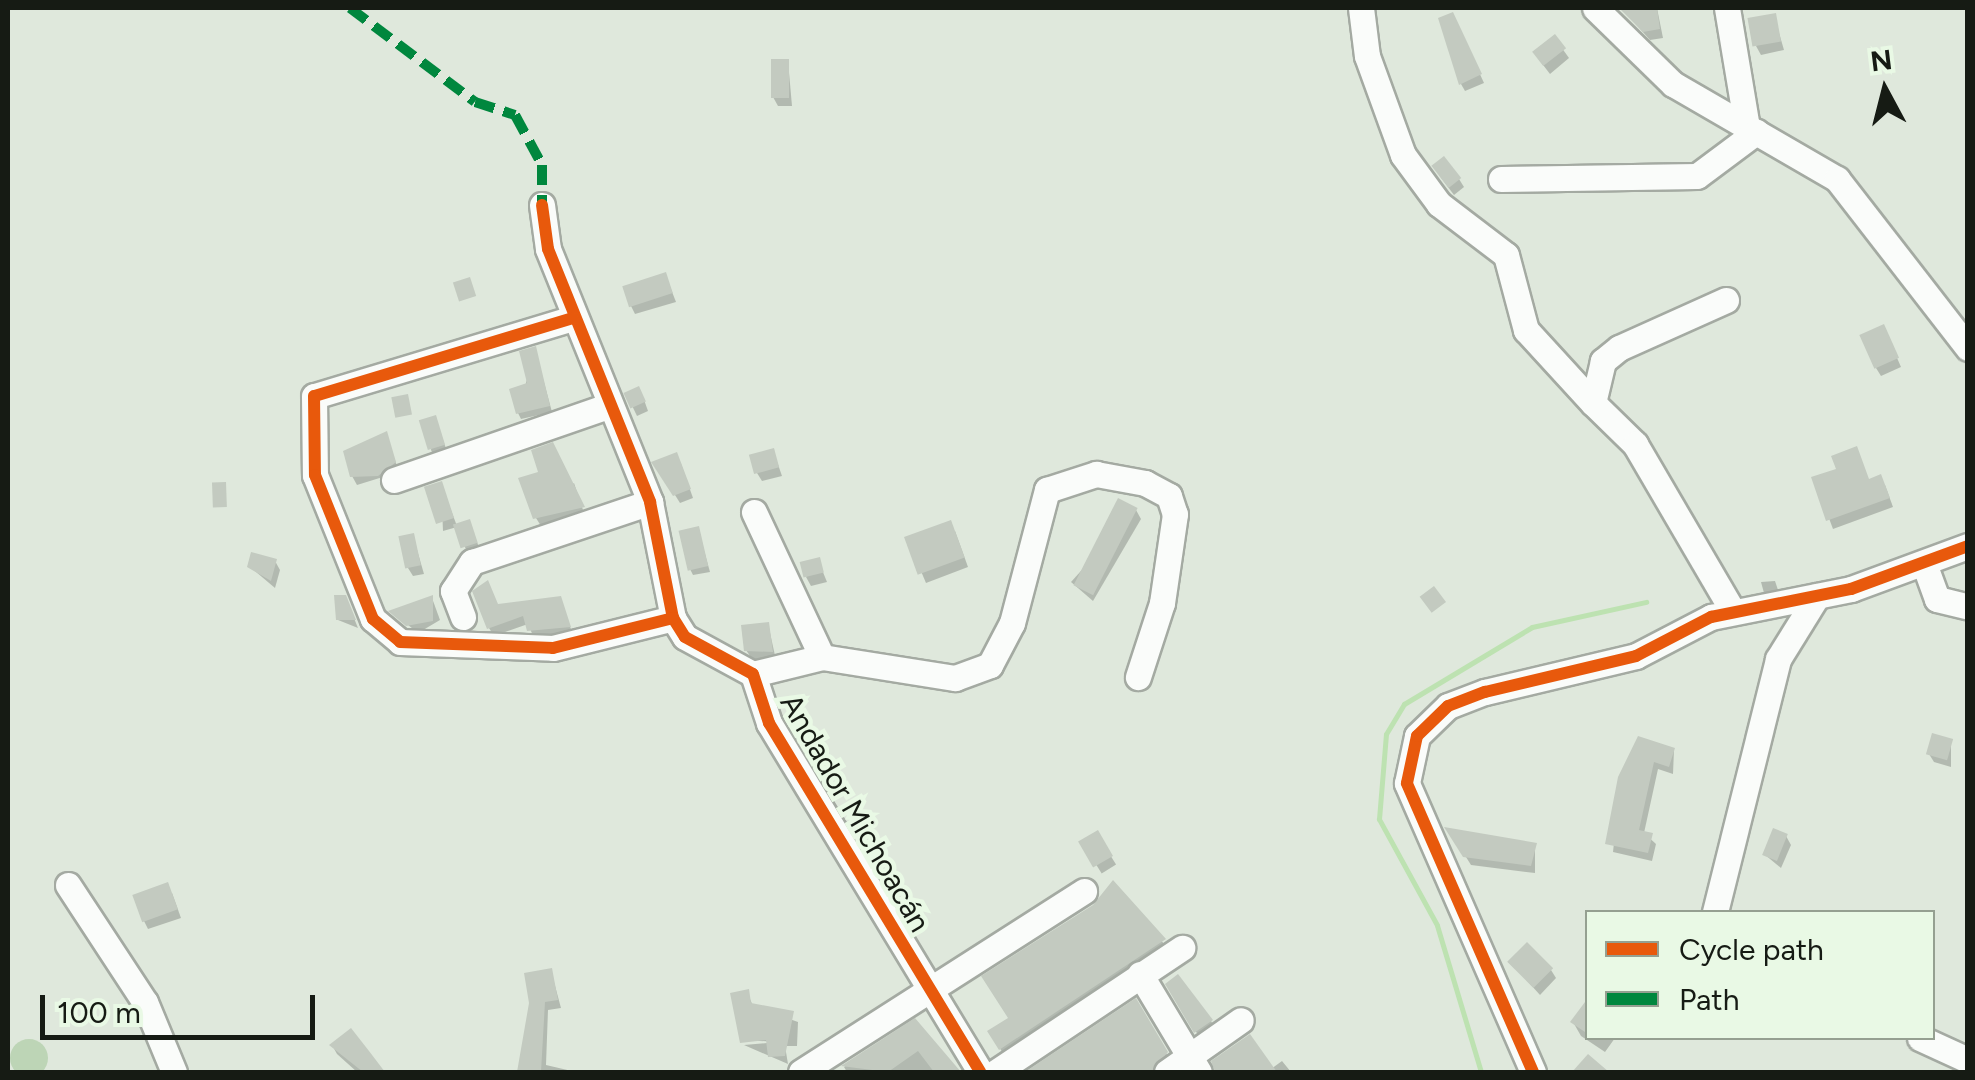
<!DOCTYPE html>
<html>
<head>
<meta charset="utf-8">
<style>
  body { margin:0 }
  #map { position:relative; width:1975px; height:1080px; overflow:hidden; background:#dfe8dc; font-family:Figtree,sans-serif }
  div>[style] { position:absolute }
  .green>* { inset:0; background:#bdd5b6 }
  .round { border-radius:50% }
  .shadow>* { inset:0; background:#0003; transform-origin:0 0 }
  .stream>* { height:5px; margin:-2.5px; padding:0 2.5px; transform-origin:2.5px; border-radius:2.5px; background:#bde2b1 }
  .building>* { inset:0; background:#c3cac0; transform-origin:0 0 }
  .roads { filter:drop-shadow(2px 0 #a4aaa2) drop-shadow(-2px 0 #a4aaa2) drop-shadow(0 2px #a4aaa2) drop-shadow(0 -2px #a4aaa2) }
  .minor>* { height:25px; margin:-12.5px; padding:0 12.5px; transform-origin:12.5px; border-radius:12.5px; background:#fafcfa }
  .quiet>* { height:10px; margin-top:-5px; transform-origin:0; background:repeating-linear-gradient(90deg,#00873e 0 20px,transparent 0 30px) }
  .cycleway>* { height:12px; margin:-6px; padding:0 6px; transform-origin:6px; border-radius:6px; background:#e8590c }
  span { translate:-50% -50%; white-space:nowrap; text-align:center; line-height:1.15; -webkit-text-stroke:9px #e9f9e5; paint-order:stroke }
  .street-label { font-size:30px; color:#161b14 }
  .frame { position:absolute; inset:0; border:10px solid #161b14; pointer-events:none }
  .legend { position:absolute; left:1585px; top:910px; width:350px; height:130px; box-sizing:border-box; background:#e9f9e5; border:2px solid #95a091; margin:0; padding:12px 18px; list-style:none; font-size:30px; color:#161b14 }
  .legend li { display:flex; align-items:center; gap:20px; height:50px }
  .legend b { width:50px; border:2px solid #95a091 }
  .north { position:absolute; left:1835px; top:40px; width:100px; height:100px; -webkit-text-stroke:8px #e9f9e5; paint-order:stroke; rotate:353deg; font-size:28px; font-weight:700; line-height:40px; text-align:center; color:#161b14 }
  .north::after { content:''; display:block; margin:auto; width:35px; height:45px; background:#161b14; clip-path:polygon(50% 0,100% 100%,50% 72%,0 100%) }
  .scale { position:absolute; left:40px; top:995px; width:275px; height:45px; box-sizing:border-box; border:5px solid #161b14; border-top:0; padding-left:12px; font-size:30px; line-height:35px; white-space:nowrap; color:#161b14; -webkit-text-stroke:8px #e9f9e5; paint-order:stroke }
</style>
</head>
<body>
<div id="map">
  <div class="green">
    <i class="round" style="left:10px;top:1039px;width:38px;height:38px"></i>
  </div>
  <div class="shadow">
    <i style="clip-path:polygon(1657px 8px,1663px 38px,1650px 40px,1624px 11px)"></i>
    <i style="clip-path:polygon(1774px 16px,1784px 50px,1761px 55px,1756px 46px)"></i>
    <i style="clip-path:polygon(1456px 22px,1484px 83px,1465px 91px,1461px 84px)"></i>
    <i style="clip-path:polygon(1554px 37px,1569px 58px,1550px 74px,1540px 61px)"></i>
    <i style="clip-path:polygon(788px 61px,792px 106px,778px 106px,773px 97px)"></i>
    <i style="clip-path:polygon(1439px 175px,1459px 179px,1464px 187px,1454px 195px)"></i>
    <i style="clip-path:polygon(669px 284px,676px 302px,635px 314px,631px 306px)"></i>
    <i style="clip-path:polygon(1887px 335px,1901px 367px,1881px 376px,1876px 368px)"></i>
    <i style="clip-path:polygon(535px 349px,552px 412px,521px 419px,518px 413px)"></i>
    <i style="clip-path:polygon(626px 393px,643px 397px,648px 411px,637px 416px)"></i>
    <i style="clip-path:polygon(435px 418px,448px 454px,435px 458px,431px 450px)"></i>
    <i style="clip-path:polygon(386px 434px,399px 472px,357px 485px,352px 476px)"></i>
    <i style="clip-path:polygon(773px 450px,782px 476px,762px 481px,757px 473px)"></i>
    <i style="clip-path:polygon(655px 463px,681px 464px,693px 498px,680px 503px)"></i>
    <i style="clip-path:polygon(1814px 478px,1885px 485px,1893px 507px,1833px 529px)"></i>
    <i style="clip-path:polygon(574px 483px,585px 516px,541px 526px,536px 518px)"></i>
    <i style="clip-path:polygon(441px 484px,457px 526px,469px 522px,481px 552px,469px 557px,457px 527px,443px 531px)"></i>
    <i style="clip-path:polygon(1136px 510px,1141px 519px,1093px 601px,1071px 582px)"></i>
    <i style="clip-path:polygon(698px 529px,710px 572px,693px 575px,690px 569px)"></i>
    <i style="clip-path:polygon(955px 531px,968px 567px,926px 583px,907px 538px)"></i>
    <i style="clip-path:polygon(413px 536px,424px 574px,413px 576px,408px 568px)"></i>
    <i style="clip-path:polygon(818px 560px,827px 582px,811px 586px,806px 577px)"></i>
    <i style="clip-path:polygon(275px 561px,280px 570px,275px 588px,250px 567px)"></i>
    <i style="clip-path:polygon(1761px 582px,1775px 581px,1778px 590px,1764px 593px)"></i>
    <i style="clip-path:polygon(432px 598px,440px 620px,418px 633px,392px 612px)"></i>
    <i style="clip-path:polygon(560px 598px,573px 635px,534px 638px,528px 624px,494px 636px,489px 628px,498px 607px)"></i>
    <i style="clip-path:polygon(349px 606px,358px 628px,338px 620px)"></i>
    <i style="clip-path:polygon(768px 624px,776px 660px,752px 659px,746px 650px)"></i>
    <i style="clip-path:polygon(1951px 742px,1951px 767px,1934px 762px,1929px 754px)"></i>
    <i style="clip-path:polygon(1674px 750px,1673px 774px,1658px 769px,1644px 833px,1656px 844px,1652px 861px,1613px 852px,1621px 778px)"></i>
    <i style="clip-path:polygon(1449px 830px,1535px 845px,1535px 873px,1471px 865px)"></i>
    <i style="left:1097px;top:834px;width:36px;height:17px;rotate:58deg"></i>
    <i style="clip-path:polygon(1786px 836px,1791px 845px,1781px 868px,1764px 854px)"></i>
    <i style="clip-path:polygon(1113px 883px,1170px 951px,1007px 1060px,990px 1032px,1011px 1019px)"></i>
    <i style="clip-path:polygon(172px 893px,181px 918px,148px 929px,144px 921px)"></i>
    <i style="clip-path:polygon(1511px 963px,1551px 970px,1556px 978px,1540px 995px)"></i>
    <i style="clip-path:polygon(551px 971px,561px 1008px,548px 1010px,546px 1065px,576px 1072px,520px 1072px,532px 1003px)"></i>
    <i style="clip-path:polygon(1168px 985px,1211px 1021px,1219px 1034px,1204px 1045px)"></i>
    <i style="clip-path:polygon(747px 992px,753px 1006px,798px 1022px,797px 1046px,785px 1046px,788px 1064px,744px 1045px,778px 1042px,742px 1040px)"></i>
    <i style="clip-path:polygon(1135px 1002px,1172px 1063px,1161px 1072px,1027px 1072px)"></i>
    <i style="clip-path:polygon(1588px 1002px,1588px 1038px,1615px 1038px,1605px 1052px,1581px 1036px,1573px 1022px)"></i>
    <i style="clip-path:polygon(914px 1022px,958px 1072px,847px 1072px,844px 1067px)"></i>
    <i style="clip-path:polygon(351px 1031px,382px 1072px,357px 1072px,337px 1054px,332px 1045px)"></i>
    <i style="clip-path:polygon(1282px 1061px,1291px 1072px,1216px 1072px,1214px 1062px,1271px 1069px)"></i>
  </div>
  <div class="stream">
    <i style="left:1481px;top:1072px;width:153px;rotate:-106.7deg"></i>
    <i style="left:1437px;top:925px;width:121px;rotate:-118.7deg"></i>
    <i style="left:1379px;top:819px;width:85px;rotate:-85.3deg"></i>
    <i style="left:1386px;top:734px;width:35px;rotate:-59deg"></i>
    <i style="left:1404px;top:704px;width:149px;rotate:-31deg"></i>
    <i style="left:1532px;top:627px;width:117px;rotate:-12.4deg"></i>
  </div>
  <div class="building">
    <i style="clip-path:polygon(1619px 8px,1657px 8px,1660px 29px,1643px 32px)"></i>
    <i style="clip-path:polygon(1453px 12px,1482px 74px,1459px 85px,1438px 18px)"></i>
    <i style="left:1776px;top:13px;width:29px;height:29px;rotate:80deg"></i>
    <i style="left:1555px;top:34px;width:18px;height:29px;rotate:52deg"></i>
    <i style="left:771px;top:59px;width:18px;height:39px"></i>
    <i style="left:1444px;top:156px;width:28px;height:16px;rotate:52deg"></i>
    <i style="left:666px;top:272px;width:22px;height:46px;rotate:72deg"></i>
    <i style="left:470px;top:277px;width:20px;height:18px;rotate:72deg"></i>
    <i style="left:1884px;top:324px;width:37px;height:27px;rotate:66deg"></i>
    <i style="clip-path:polygon(536px 346px,550px 406px,516px 414px,509px 389px,527px 383px,519px 351px)"></i>
    <i style="left:639px;top:386px;width:17px;height:17px;rotate:66deg"></i>
    <i style="left:408px;top:394px;width:21px;height:17px;rotate:79deg"></i>
    <i style="left:436px;top:415px;width:31px;height:18px;rotate:73deg"></i>
    <i style="clip-path:polygon(387px 431px,396px 462px,378px 476px,350px 477px,343px 451px)"></i>
    <i style="clip-path:polygon(553px 442px,585px 507px,533px 519px,518px 478px,538px 472px,531px 450px)"></i>
    <i style="clip-path:polygon(1857px 446px,1869px 479px,1881px 474px,1890px 498px,1826px 521px,1811px 477px,1836px 469px,1831px 456px)"></i>
    <i style="left:774px;top:448px;width:20px;height:26px;rotate:75deg"></i>
    <i style="clip-path:polygon(677px 452px,691px 489px,673px 496px,651px 462px)"></i>
    <i style="left:442px;top:481px;width:39px;height:19px;rotate:72deg"></i>
    <i style="left:226px;top:482px;width:25px;height:14px;rotate:88deg"></i>
    <i style="left:1118px;top:498px;width:22px;height:98px;rotate:27deg"></i>
    <i style="left:470px;top:519px;width:25px;height:18px;rotate:72deg"></i>
    <i style="left:951px;top:520px;width:40px;height:50px;rotate:70deg"></i>
    <i style="left:699px;top:526px;width:41px;height:21px;rotate:77deg"></i>
    <i style="left:414px;top:533px;width:33px;height:16px;rotate:78deg"></i>
    <i style="clip-path:polygon(251px 552px,277px 559px,271px 581px,247px 567px)"></i>
    <i style="left:820px;top:557px;width:16px;height:21px;rotate:76deg"></i>
    <i style="clip-path:polygon(488px 580px,498px 604px,561px 596px,571px 627px,527px 631px,523px 616px,487px 629px,472px 591px)"></i>
    <i style="left:1434px;top:586px;width:20px;height:18px;rotate:53deg"></i>
    <i style="clip-path:polygon(334px 595px,346px 595px,356px 620px,336px 620px)"></i>
    <i style="clip-path:polygon(433px 595px,433px 621px,406px 626px,388px 611px)"></i>
    <i style="clip-path:polygon(769px 622px,773px 652px,744px 651px,741px 625px)"></i>
    <i style="left:1932px;top:733px;width:22px;height:22px;rotate:16deg"></i>
    <i style="clip-path:polygon(1638px 736px,1675px 748px,1669px 767px,1654px 762px,1639px 830px,1653px 833px,1648px 853px,1605px 844px,1618px 777px)"></i>
    <i style="clip-path:polygon(1444px 827px,1537px 843px,1531px 866px,1463px 857px)"></i>
    <i style="left:1773px;top:828px;width:16px;height:29px;rotate:22deg"></i>
    <i style="left:1098px;top:830px;width:30px;height:23px;rotate:60deg"></i>
    <i style="clip-path:polygon(1113px 880px,1166px 939px,999px 1050px,987px 1031px,1008px 1018px,981px 976px,1093px 905px)"></i>
    <i style="left:168px;top:882px;width:29px;height:38px;rotate:70deg"></i>
    <i style="left:1527px;top:942px;width:37px;height:28px;rotate:45deg"></i>
    <i style="clip-path:polygon(552px 968px,558px 1000px,545px 1002px,541px 1072px,517px 1072px,529px 1003px,524px 973px)"></i>
    <i style="clip-path:polygon(1178px 974px,1213px 1020px,1194px 1033px,1165px 984px)"></i>
    <i style="clip-path:polygon(749px 989px,751px 1003px,794px 1011px,785px 1056px,768px 1057px,766px 1040px,740px 1043px,730px 993px)"></i>
    <i style="clip-path:polygon(1136px 998px,1168px 1052px,1151px 1072px,1025px 1072px)"></i>
    <i style="clip-path:polygon(1588px 998px,1588px 1034px,1570px 1022px)"></i>
    <i style="clip-path:polygon(915px 1018px,961px 1072px,934px 1072px,918px 1051px,888px 1072px,841px 1066px)"></i>
    <i style="clip-path:polygon(351px 1028px,369px 1051px,385px 1072px,363px 1072px,329px 1045px)"></i>
    <i style="clip-path:polygon(1250px 1034px,1277px 1072px,1215px 1072px,1211px 1061px)"></i>
    <i style="clip-path:polygon(1588px 1054px,1609px 1072px,1572px 1072px)"></i>
  </div>
  <div class="roads">
    <div class="minor">
      <i style="left:1361px;top:8px;width:48px;rotate:82.9deg"></i>
      <i style="left:1367px;top:56px;width:105px;rotate:70deg"></i>
      <i style="left:1403px;top:155px;width:61px;rotate:53.7deg"></i>
      <i style="left:1439px;top:204px;width:84px;rotate:37.3deg"></i>
      <i style="left:1506px;top:255px;width:78px;rotate:75.1deg"></i>
      <i style="left:1526px;top:330px;width:99px;rotate:47.5deg"></i>
      <i style="left:1595px;top:8px;width:109px;rotate:44.3deg"></i>
      <i style="left:1673px;top:84px;width:190px;rotate:30.1deg"></i>
      <i style="left:1837px;top:179px;width:214px;rotate:52.2deg"></i>
      <i style="left:1727px;top:8px;width:122px;rotate:80.5deg"></i>
      <i style="left:1501px;top:179px;width:196px;rotate:-0.9deg"></i>
      <i style="left:1697px;top:176px;width:74px;rotate:-36.7deg"></i>
      <i style="left:542px;top:205px;width:44px;rotate:82.2deg"></i>
      <i style="left:548px;top:249px;width:273px;rotate:68deg"></i>
      <i style="left:650px;top:502px;width:118px;rotate:78.8deg"></i>
      <i style="left:673px;top:618px;width:22px;rotate:58deg"></i>
      <i style="left:685px;top:637px;width:77px;rotate:28.6deg"></i>
      <i style="left:753px;top:674px;width:52px;rotate:71.9deg"></i>
      <i style="left:769px;top:723px;width:408px;rotate:58.8deg"></i>
      <i style="left:1726px;top:300px;width:117px;rotate:155.8deg"></i>
      <i style="left:1619px;top:348px;width:21px;rotate:141deg"></i>
      <i style="left:1603px;top:361px;width:43px;rotate:103.4deg"></i>
      <i style="left:1593px;top:403px;width:59px;rotate:44.3deg"></i>
      <i style="left:1635px;top:444px;width:192px;rotate:59.7deg"></i>
      <i style="left:573px;top:318px;width:270px;rotate:163.2deg"></i>
      <i style="left:314px;top:396px;width:79px;rotate:89.3deg"></i>
      <i style="left:315px;top:475px;width:155px;rotate:68.1deg"></i>
      <i style="left:373px;top:619px;width:35px;rotate:40deg"></i>
      <i style="left:400px;top:642px;width:153px;rotate:2.2deg"></i>
      <i style="left:553px;top:648px;width:124px;rotate:-14deg"></i>
      <i style="left:394px;top:480px;width:229px;rotate:-19.1deg"></i>
      <i style="left:754px;top:512px;width:160px;rotate:64.9deg"></i>
      <i style="left:1925px;top:566px;width:35px;rotate:70deg"></i>
      <i style="left:1937px;top:599px;width:32px;rotate:14deg"></i>
      <i style="left:463px;top:617px;width:28px;rotate:-111deg"></i>
      <i style="left:453px;top:591px;width:35px;rotate:-57deg"></i>
      <i style="left:472px;top:562px;width:188px;rotate:-18.6deg"></i>
      <i style="left:753px;top:674px;width:71px;rotate:-13.8deg"></i>
      <i style="left:822px;top:657px;width:135px;rotate:9deg"></i>
      <i style="left:955px;top:678px;width:37px;rotate:-20deg"></i>
      <i style="left:990px;top:665px;width:47px;rotate:-62.4deg"></i>
      <i style="left:1012px;top:623px;width:138px;rotate:-75.3deg"></i>
      <i style="left:1047px;top:490px;width:52px;rotate:-18.1deg"></i>
      <i style="left:1096px;top:474px;width:50px;rotate:10.4deg"></i>
      <i style="left:1145px;top:483px;width:27px;rotate:28deg"></i>
      <i style="left:1169px;top:496px;width:19px;rotate:72deg"></i>
      <i style="left:1175px;top:514px;width:90px;rotate:98.3deg"></i>
      <i style="left:1162px;top:603px;width:78px;rotate:108deg"></i>
      <i style="left:68px;top:885px;width:140px;rotate:56.7deg"></i>
      <i style="left:145px;top:1002px;width:76px;rotate:67.5deg"></i>
      <i style="left:1715px;top:912px;width:261px;rotate:-76deg"></i>
      <i style="left:1778px;top:659px;width:74px;rotate:-58.2deg"></i>
      <i style="left:1140px;top:974px;width:114px;rotate:59deg"></i>
      <i style="left:1920px;top:1038px;width:53px;rotate:24.6deg"></i>
      <i style="left:801px;top:1072px;width:336px;rotate:-32.6deg"></i>
      <i style="left:996px;top:1072px;width:224px;rotate:-33.7deg"></i>
      <i style="left:1167px;top:1072px;width:90px;rotate:-35.1deg"></i>
      <i style="left:1533px;top:1072px;width:315px;rotate:-113.6deg"></i>
      <i style="left:1407px;top:783px;width:48px;rotate:-78deg"></i>
      <i style="left:1417px;top:736px;width:43px;rotate:-44.1deg"></i>
      <i style="left:1448px;top:706px;width:40px;rotate:-21deg"></i>
      <i style="left:1485px;top:692px;width:155px;rotate:-13.4deg"></i>
      <i style="left:1636px;top:656px;width:85px;rotate:-27.5deg"></i>
      <i style="left:1711px;top:617px;width:143px;rotate:-11.3deg"></i>
      <i style="left:1851px;top:589px;width:125px;rotate:-20.2deg"></i>
    </div>
  </div>
  <div class="quiet">
    <i style="left:350px;top:8px;width:156px;rotate:36.9deg"></i>
    <i style="left:475px;top:102px;width:42px;rotate:18deg"></i>
    <i style="left:515px;top:115px;width:57px;rotate:61.6deg"></i>
    <i style="left:542px;top:165px;width:40px;rotate:90deg"></i>
  </div>
  <div class="cycleway">
    <i style="left:542px;top:205px;width:44px;rotate:82.2deg"></i>
    <i style="left:548px;top:249px;width:273px;rotate:68deg"></i>
    <i style="left:650px;top:502px;width:118px;rotate:78.8deg"></i>
    <i style="left:673px;top:618px;width:22px;rotate:58deg"></i>
    <i style="left:685px;top:637px;width:77px;rotate:28.6deg"></i>
    <i style="left:753px;top:674px;width:52px;rotate:71.9deg"></i>
    <i style="left:769px;top:723px;width:408px;rotate:58.8deg"></i>
    <i style="left:573px;top:318px;width:270px;rotate:163.2deg"></i>
    <i style="left:314px;top:396px;width:79px;rotate:89.3deg"></i>
    <i style="left:315px;top:475px;width:155px;rotate:68.1deg"></i>
    <i style="left:373px;top:619px;width:35px;rotate:40deg"></i>
    <i style="left:400px;top:642px;width:153px;rotate:2.2deg"></i>
    <i style="left:553px;top:648px;width:124px;rotate:-14deg"></i>
    <i style="left:1533px;top:1072px;width:315px;rotate:-113.6deg"></i>
    <i style="left:1407px;top:783px;width:48px;rotate:-78deg"></i>
    <i style="left:1417px;top:736px;width:43px;rotate:-44.1deg"></i>
    <i style="left:1448px;top:706px;width:40px;rotate:-21deg"></i>
    <i style="left:1485px;top:692px;width:155px;rotate:-13.4deg"></i>
    <i style="left:1636px;top:656px;width:85px;rotate:-27.5deg"></i>
    <i style="left:1711px;top:617px;width:143px;rotate:-11.3deg"></i>
    <i style="left:1851px;top:589px;width:125px;rotate:-20.2deg"></i>
  </div>
  <div class="street-label">
    <span style="left:855px;top:813px;rotate:60deg">Andador Michoacán</span>
  </div>
  <div class="frame"></div>
  <ul class="legend">
  <li><b style="height:12px;background:#e8590c"></b>Cycle path</li>
  <li><b style="height:12px;background:#00873e"></b>Path</li>
  </ul>
  <div class="north">N</div>
  <div class="scale">100 m</div>
</div>
</body>
</html>
